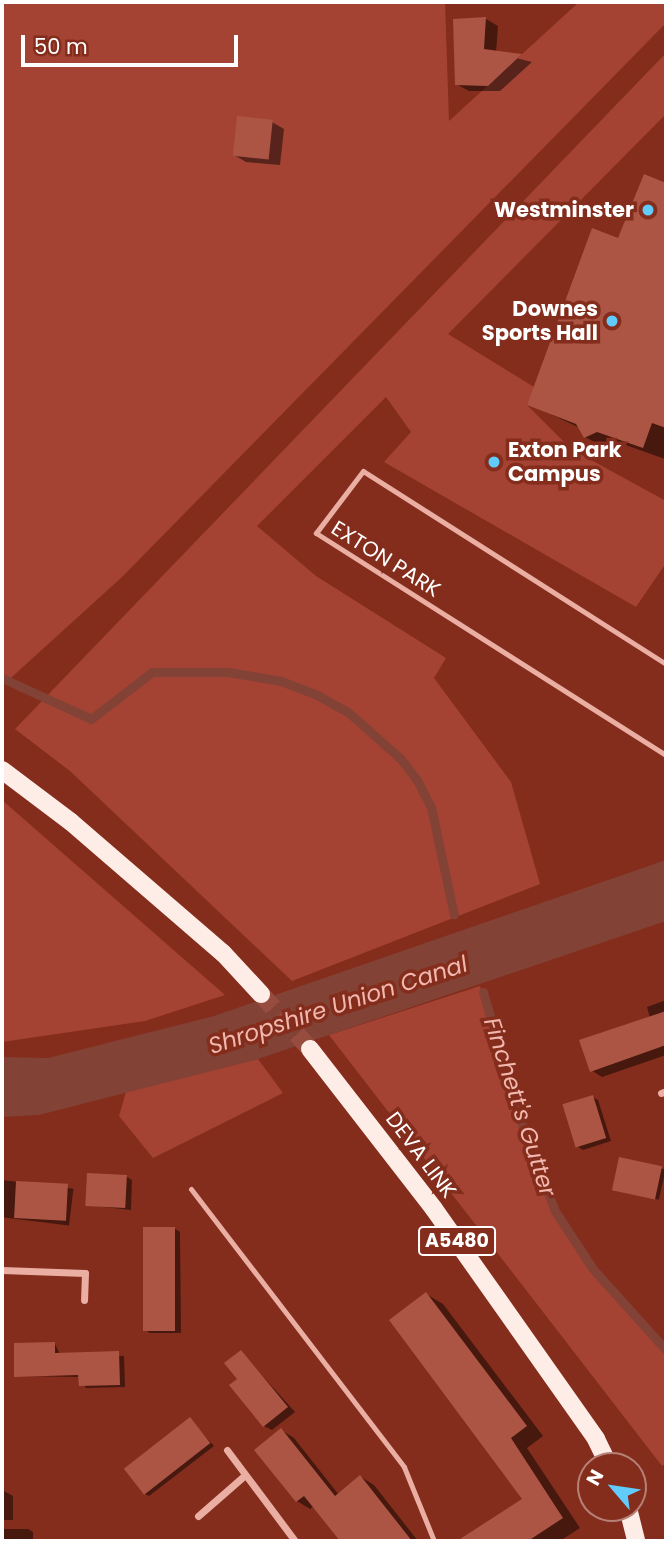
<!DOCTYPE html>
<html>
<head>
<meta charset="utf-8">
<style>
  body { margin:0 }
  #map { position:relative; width:668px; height:1543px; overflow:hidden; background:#842d1c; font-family:Poppins,sans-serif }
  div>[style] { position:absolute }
  .green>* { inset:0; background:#a44333 }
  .water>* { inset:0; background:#824235 }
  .shadow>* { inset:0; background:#0007; transform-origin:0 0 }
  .stream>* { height:9px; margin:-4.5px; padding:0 4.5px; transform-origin:4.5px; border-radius:4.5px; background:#824235 }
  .building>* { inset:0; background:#ad5545; transform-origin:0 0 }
  .primary-tunnel>* { height:18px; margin-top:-9px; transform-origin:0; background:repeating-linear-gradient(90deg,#964c3e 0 18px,transparent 0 27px) }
  .lane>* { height:5px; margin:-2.5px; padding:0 2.5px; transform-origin:2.5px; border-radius:2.5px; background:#eaaea3 }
  .street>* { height:7px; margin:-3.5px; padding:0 3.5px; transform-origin:3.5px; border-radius:3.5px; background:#eaaea3 }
  .primary>* { height:18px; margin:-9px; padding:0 9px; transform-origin:9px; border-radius:9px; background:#feece7 }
  .dots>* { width:19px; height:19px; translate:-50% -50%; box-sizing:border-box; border:4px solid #842d1c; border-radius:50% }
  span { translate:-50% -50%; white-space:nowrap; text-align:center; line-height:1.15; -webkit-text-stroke:7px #842d1c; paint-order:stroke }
  .shield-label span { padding:2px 5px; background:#842d1c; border:2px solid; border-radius:5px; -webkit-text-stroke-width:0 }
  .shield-label { font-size:19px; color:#fff; font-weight:700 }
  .poi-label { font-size:21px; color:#fff; font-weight:700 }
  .right { translate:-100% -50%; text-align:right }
  .left { translate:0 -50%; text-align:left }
  .street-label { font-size:21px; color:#fff }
  .water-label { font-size:23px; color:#f2b8af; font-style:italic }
  .frame { position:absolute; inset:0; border:4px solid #fff; pointer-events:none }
  .north { position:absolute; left:577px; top:1452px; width:70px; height:70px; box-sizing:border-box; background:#842d1c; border:2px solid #b58177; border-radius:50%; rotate:299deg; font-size:19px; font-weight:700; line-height:28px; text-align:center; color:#fff }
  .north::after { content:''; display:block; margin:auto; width:24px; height:32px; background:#61cbfb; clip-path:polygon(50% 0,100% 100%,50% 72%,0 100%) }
  .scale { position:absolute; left:21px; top:35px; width:217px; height:32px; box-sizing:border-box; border:4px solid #fff; border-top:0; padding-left:9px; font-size:21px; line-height:24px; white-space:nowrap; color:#fff; -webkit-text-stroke:5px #842d1c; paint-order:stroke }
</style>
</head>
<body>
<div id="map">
  <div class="green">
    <i style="clip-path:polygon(2px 2px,445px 2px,449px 121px,579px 2px,666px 2px,666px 23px,122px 577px,2px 686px)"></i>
    <i style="clip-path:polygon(666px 53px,666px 114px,448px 334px,534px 387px,527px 405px,571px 449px,666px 501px,666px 563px,636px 607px,384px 462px,411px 432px,386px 397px,257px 526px,316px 576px,446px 658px,434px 678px,511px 782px,540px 884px,292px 981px,70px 771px,15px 729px)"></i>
    <i style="clip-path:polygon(2px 800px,225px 995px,145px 1021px,2px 1042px)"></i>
    <i style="clip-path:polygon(480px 986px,520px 1119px,555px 1211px,593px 1269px,666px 1350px,666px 1463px,662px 1466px,329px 1035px)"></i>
    <i style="clip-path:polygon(258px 1059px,283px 1093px,153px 1158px,119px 1116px,126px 1092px)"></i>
  </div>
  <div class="water">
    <i style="clip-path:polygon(666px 860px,666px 921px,258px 1059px,39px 1115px,2px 1117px,2px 1057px,48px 1058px,214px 1016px)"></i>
  </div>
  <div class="shadow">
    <i style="clip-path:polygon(486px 19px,498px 26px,496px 53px,532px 62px,500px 91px,469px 91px,456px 84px,455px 21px)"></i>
    <i style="clip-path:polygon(272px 122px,284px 129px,280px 165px,246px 162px,234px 155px)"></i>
    <i style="clip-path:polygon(645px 176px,666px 184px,665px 459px,620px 443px,607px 449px,585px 437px,580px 428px,529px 404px,619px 240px)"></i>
    <i style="clip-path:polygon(666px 1000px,666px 1055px,602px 1077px,591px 1070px,650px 1018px,647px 1007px)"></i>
    <i style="clip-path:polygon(593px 1097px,598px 1100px,611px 1141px,583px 1150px,578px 1147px)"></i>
    <i style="left:620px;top:1159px;width:47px;height:31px;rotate:13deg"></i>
    <i style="clip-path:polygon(127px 1177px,132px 1180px,131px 1210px,87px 1205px)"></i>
    <i style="left:2px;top:1180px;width:72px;height:37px;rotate:7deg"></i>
    <i style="clip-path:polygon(174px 1228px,180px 1232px,181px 1333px,150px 1333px,145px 1330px)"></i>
    <i style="clip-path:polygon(426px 1294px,443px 1304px,543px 1436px,527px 1448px,580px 1528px,560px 1541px,474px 1541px,470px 1535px,524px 1500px)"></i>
    <i style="clip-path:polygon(55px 1344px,60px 1354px,124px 1356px,125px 1387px,86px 1388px,80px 1377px,16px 1376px)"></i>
    <i style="clip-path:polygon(241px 1352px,295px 1412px,272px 1430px,264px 1426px,239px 1379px)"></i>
    <i style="clip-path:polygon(190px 1419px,214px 1446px,149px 1496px,143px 1493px)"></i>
    <i style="clip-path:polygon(281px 1430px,294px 1438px,339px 1495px,361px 1477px,374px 1485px,418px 1541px,342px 1541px,314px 1506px,310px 1509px,297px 1501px)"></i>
    <i style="clip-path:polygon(2px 1490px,13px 1496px,13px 1520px,2px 1520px)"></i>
    <i style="clip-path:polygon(2px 1529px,28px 1529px,33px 1532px,33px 1541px,2px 1541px)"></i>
  </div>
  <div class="stream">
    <i style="left:2px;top:678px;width:98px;rotate:24.7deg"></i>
    <i style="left:91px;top:719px;width:77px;rotate:-37.6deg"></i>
    <i style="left:152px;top:672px;width:76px"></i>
    <i style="left:228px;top:672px;width:54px;rotate:9.6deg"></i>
    <i style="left:281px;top:681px;width:39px;rotate:21deg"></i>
    <i style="left:317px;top:695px;width:35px;rotate:29deg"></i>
    <i style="left:348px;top:712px;width:71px;rotate:41.6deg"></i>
    <i style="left:401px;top:759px;width:26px;rotate:53deg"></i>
    <i style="left:417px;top:780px;width:30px;rotate:63deg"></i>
    <i style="left:431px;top:807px;width:110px;rotate:78deg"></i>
    <i style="left:483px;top:992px;width:132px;rotate:73.8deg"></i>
    <i style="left:520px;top:1119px;width:98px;rotate:69.2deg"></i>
    <i style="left:555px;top:1211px;width:69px;rotate:56.8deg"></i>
    <i style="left:593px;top:1269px;width:109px;rotate:48deg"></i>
  </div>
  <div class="building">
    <i style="clip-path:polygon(486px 17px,484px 49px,522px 54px,488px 86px,455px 85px,453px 19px)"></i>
    <i style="left:237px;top:116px;width:36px;height:40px;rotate:6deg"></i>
    <i style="clip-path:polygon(644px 174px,666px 183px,666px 428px,652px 423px,643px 448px,597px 432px,584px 438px,576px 424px,527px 405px,592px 228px,618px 238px)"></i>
    <i style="clip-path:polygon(666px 1011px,666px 1045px,590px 1072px,579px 1040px)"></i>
    <i style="left:593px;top:1095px;width:45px;height:32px;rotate:73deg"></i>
    <i style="left:619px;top:1157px;width:44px;height:34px;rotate:12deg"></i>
    <i style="left:87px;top:1173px;width:40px;height:33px;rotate:3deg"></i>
    <i style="left:16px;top:1181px;width:52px;height:37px;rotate:3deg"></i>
    <i style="left:143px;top:1227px;width:32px;height:104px"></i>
    <i style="clip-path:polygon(426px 1292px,527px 1426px,511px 1438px,563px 1518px,528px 1541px,457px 1541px,522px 1499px,389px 1320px)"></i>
    <i style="clip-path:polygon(55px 1342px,55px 1353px,119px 1351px,120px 1385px,79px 1386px,78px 1375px,14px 1377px,14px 1343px)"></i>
    <i style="clip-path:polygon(241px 1350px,288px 1407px,263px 1427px,229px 1385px,237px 1379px,224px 1363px)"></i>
    <i style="left:190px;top:1417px;width:33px;height:84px;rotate:52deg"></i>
    <i style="clip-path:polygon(281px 1428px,335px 1496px,360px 1475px,412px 1541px,340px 1541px,304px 1496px,296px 1502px,254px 1450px)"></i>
  </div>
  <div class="primary-tunnel">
    <i style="left:261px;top:994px;width:74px;rotate:48.3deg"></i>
  </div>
  <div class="lane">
    <i style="left:666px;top:664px;width:359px;rotate:-147.5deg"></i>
    <i style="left:363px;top:471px;width:78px;rotate:127.2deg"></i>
    <i style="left:316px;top:533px;width:414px;rotate:32.4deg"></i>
    <i style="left:191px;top:1189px;width:350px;rotate:52.5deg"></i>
    <i style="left:404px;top:1467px;width:80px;rotate:67.9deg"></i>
  </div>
  <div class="street">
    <i style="left:661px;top:1093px;width:5px;rotate:-22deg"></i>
    <i style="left:2px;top:1270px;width:83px;rotate:2.1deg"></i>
    <i style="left:85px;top:1273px;width:27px;rotate:92deg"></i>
    <i style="left:227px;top:1450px;width:114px;rotate:53.2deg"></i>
    <i style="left:198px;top:1516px;width:62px;rotate:-41.1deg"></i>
  </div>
  <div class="primary">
    <i style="left:2px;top:770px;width:86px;rotate:37deg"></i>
    <i style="left:71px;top:822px;width:201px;rotate:40.8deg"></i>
    <i style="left:223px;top:953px;width:56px;rotate:47.2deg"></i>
    <i style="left:310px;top:1049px;width:202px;rotate:52.2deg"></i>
    <i style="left:434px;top:1209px;width:281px;rotate:54.8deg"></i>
    <i style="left:596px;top:1439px;width:30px;rotate:64deg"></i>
    <i style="left:628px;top:1508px;width:34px;rotate:76deg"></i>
  </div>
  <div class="dots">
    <i style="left:648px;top:210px;background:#61cbfb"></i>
    <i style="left:612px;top:321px;background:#61cbfb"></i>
    <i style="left:494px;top:462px;background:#61cbfb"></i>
  </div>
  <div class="shield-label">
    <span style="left:457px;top:1241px">A5480</span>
  </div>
  <div class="poi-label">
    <span class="right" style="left:634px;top:210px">Westminster</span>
    <span class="right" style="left:598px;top:321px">Downes<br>Sports Hall</span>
    <span class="left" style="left:508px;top:462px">Exton Park<br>Campus</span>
  </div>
  <div class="street-label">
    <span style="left:386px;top:559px;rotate:32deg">EXTON PARK</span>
    <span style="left:421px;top:1155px;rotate:53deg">DEVA LINK</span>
  </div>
  <div class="water-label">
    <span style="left:338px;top:1005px;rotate:-18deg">Shropshire Union Canal</span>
    <span style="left:520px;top:1107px;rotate:72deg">Finchett's Gutter</span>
  </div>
  <div class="frame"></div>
  <div class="north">N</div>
  <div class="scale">50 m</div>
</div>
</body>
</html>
